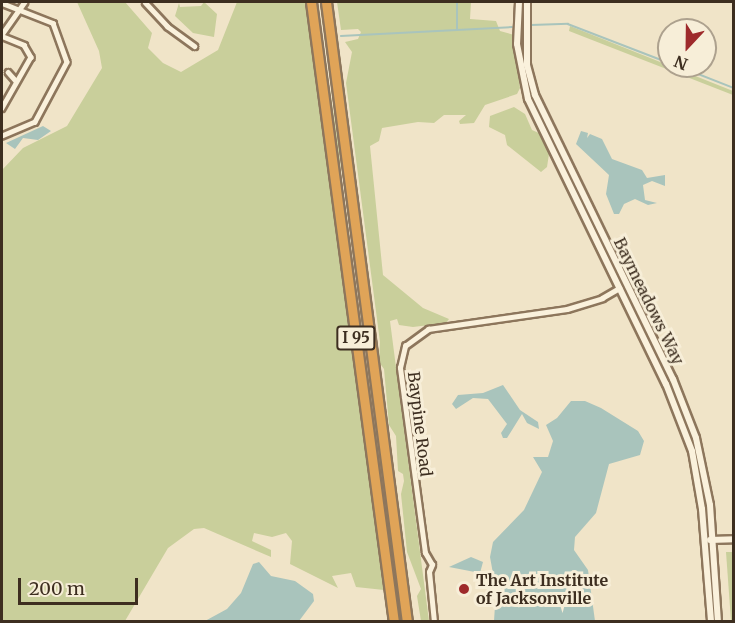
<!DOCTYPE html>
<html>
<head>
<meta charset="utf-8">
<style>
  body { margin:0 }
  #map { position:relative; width:735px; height:623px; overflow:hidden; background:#f0e4c8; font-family:Merriweather,serif }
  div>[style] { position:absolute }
  .green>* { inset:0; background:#c9cf9b }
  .water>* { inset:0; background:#a9c4bc }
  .stream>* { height:1.5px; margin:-0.75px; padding:0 0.75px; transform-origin:0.75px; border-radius:0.75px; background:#a9c4bc }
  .roads { filter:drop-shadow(2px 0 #8d765c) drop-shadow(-2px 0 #8d765c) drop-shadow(0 2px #8d765c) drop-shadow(0 -2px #8d765c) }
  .minor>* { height:4.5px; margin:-2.25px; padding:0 2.25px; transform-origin:2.25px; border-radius:2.25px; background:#faf1dc }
  .tertiary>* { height:6px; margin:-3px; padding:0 3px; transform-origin:3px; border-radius:3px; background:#faf1dc }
  .motorway>* { height:9px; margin:-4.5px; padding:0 4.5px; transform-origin:4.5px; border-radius:4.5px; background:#e0a458 }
  .dots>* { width:16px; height:16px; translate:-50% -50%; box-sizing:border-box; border:3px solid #f7eed8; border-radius:50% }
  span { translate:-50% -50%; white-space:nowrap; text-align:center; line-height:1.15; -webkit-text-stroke:6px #f7eed8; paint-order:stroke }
  .shield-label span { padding:2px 4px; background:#f7eed8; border:2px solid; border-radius:4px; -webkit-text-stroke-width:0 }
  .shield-label { font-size:15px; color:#3d2e20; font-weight:700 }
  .street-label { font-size:16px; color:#3d2e20 }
  .poi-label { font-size:16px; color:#3d2e20; font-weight:700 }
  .left { translate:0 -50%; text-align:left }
  .frame { position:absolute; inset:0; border:3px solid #3d2e20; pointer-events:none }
  .north { position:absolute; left:657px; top:18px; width:60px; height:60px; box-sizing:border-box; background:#f7eed8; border:2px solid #ada18e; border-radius:50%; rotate:202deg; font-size:16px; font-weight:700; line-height:24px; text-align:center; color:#3d2e20 }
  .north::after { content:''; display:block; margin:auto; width:21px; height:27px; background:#9e2a2b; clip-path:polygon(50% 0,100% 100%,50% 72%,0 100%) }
  .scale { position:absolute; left:18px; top:578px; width:120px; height:27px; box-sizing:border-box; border:3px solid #3d2e20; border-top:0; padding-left:8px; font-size:18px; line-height:21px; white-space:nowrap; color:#3d2e20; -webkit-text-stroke:4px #f7eed8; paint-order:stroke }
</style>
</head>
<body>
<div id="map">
  <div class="green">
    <i style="clip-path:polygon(77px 2px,125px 2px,152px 33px,148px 48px,163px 63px,181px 72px,218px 50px,237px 2px,305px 2px,384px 590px,356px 587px,351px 573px,332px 576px,338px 588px,290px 564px,292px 541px,286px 533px,272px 537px,254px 533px,252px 541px,271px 550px,271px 557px,204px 528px,194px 529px,168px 548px,125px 621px,2px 622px,2px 170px,23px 148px,67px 126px,102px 68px,99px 51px)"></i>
    <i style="clip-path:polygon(204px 2px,217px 14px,214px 37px,193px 33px,175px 16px,179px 3px,180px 7px,201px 6px)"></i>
    <i style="clip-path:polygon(337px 2px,471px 2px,470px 19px,496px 21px,500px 31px,514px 35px,520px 88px,517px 94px,485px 105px,474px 123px,460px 124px,459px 121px,466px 115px,444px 115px,434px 123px,418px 122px,382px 128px,379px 141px,370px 146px,383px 275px,423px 308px,449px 319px,446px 323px,413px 327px,399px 325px,397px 319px,390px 321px,429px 621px,421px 621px,417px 596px,421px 589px,407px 552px,401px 494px,404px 481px,403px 474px,398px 471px,396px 436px,389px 425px,384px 369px,379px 362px,380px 342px,346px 83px,352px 52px,345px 42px,358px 39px,361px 32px,358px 29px,341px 30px)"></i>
    <i style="clip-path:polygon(319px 22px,339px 147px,343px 199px,329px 99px)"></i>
    <i style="clip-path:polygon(570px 26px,733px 91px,733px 95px,569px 31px)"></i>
    <i style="clip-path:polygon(514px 107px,525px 114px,532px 130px,541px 134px,549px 154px,547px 167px,541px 172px,507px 145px,505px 135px,489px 127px,490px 116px)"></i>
    <i style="clip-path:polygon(726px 552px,733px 552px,733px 621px,731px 621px)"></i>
  </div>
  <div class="water">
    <i style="clip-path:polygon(43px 126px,51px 131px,38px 140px,23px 138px,15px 149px,6px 143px)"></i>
    <i style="clip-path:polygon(581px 131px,588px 133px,587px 138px,590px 134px,602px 139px,612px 159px,642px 170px,647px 178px,665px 175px,665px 186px,652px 181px,643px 185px,645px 200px,657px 203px,648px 205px,635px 199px,624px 204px,619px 214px,614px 214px,606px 194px,609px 175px,576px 144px)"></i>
    <i style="clip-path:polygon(503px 385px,520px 410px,538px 422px,539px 429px,527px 423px,522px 414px,507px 438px,503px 438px,501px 433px,507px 424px,488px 399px,473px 398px,456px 409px,452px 404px,458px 395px,483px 393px)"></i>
    <i style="clip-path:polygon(571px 401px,585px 401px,601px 408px,638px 431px,644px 441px,640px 455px,609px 464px,596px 513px,575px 537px,574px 550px,588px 570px,595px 621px,494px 621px,496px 590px,490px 557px,493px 542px,524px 510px,542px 472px,533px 457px,548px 457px,553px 441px,546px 425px,557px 418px)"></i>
    <i style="clip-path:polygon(471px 557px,483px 562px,480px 573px,449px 567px)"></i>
    <i style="clip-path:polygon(259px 562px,271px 576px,295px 581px,313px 594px,314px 601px,299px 621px,205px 621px,227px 609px,241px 593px,253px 564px)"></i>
  </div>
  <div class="stream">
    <i style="left:531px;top:25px;width:37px;rotate:-2deg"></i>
    <i style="left:568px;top:24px;width:108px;rotate:21.1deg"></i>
    <i style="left:457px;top:30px;width:28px;rotate:-90deg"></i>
    <i style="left:341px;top:36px;width:171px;rotate:-3deg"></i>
    <i style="left:678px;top:66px;width:60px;rotate:21.4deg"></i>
  </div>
  <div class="roads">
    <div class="minor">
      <i style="left:145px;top:2px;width:33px;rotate:47deg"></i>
      <i style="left:167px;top:26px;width:34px;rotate:36deg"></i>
      <i style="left:2px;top:3px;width:55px;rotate:21.4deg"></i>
      <i style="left:53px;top:23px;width:41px;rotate:70.3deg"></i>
      <i style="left:67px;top:62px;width:68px;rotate:118.1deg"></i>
      <i style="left:35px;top:122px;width:36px;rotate:157deg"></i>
      <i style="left:2px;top:34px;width:39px;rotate:-55deg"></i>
      <i style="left:2px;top:36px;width:24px;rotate:22deg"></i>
      <i style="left:24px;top:45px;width:14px;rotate:60deg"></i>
      <i style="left:31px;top:57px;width:59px;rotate:119.6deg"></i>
      <i style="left:8px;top:72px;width:12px;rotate:48deg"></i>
      <i style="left:434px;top:622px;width:50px;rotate:-95.7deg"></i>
      <i style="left:429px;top:572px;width:8px;rotate:-67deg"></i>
      <i style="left:432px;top:565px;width:14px;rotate:-120deg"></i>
      <i style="left:425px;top:553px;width:187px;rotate:-97.7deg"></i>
      <i style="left:400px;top:368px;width:23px;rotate:-77deg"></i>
      <i style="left:405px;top:346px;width:29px;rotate:-36deg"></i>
      <i style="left:428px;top:329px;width:140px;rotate:-8.2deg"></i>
      <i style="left:567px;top:309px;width:37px;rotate:-17deg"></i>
      <i style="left:602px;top:298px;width:20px;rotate:-30deg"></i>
    </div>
    <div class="tertiary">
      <i style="left:519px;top:2px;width:42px;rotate:92.7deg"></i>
      <i style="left:517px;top:44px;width:56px;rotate:78.7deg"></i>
      <i style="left:528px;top:99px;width:317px;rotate:64.2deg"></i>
      <i style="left:666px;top:384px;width:72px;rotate:68.8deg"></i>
      <i style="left:692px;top:451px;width:59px;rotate:80.2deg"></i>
      <i style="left:702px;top:509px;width:113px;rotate:85.4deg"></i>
      <i style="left:527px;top:2px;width:63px;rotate:90deg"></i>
      <i style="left:527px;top:65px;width:31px;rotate:75deg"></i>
      <i style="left:535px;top:95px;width:316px;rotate:64.1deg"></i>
      <i style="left:673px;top:379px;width:63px;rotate:68.7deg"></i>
      <i style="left:696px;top:438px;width:68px;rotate:78.2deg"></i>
      <i style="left:710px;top:505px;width:117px;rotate:86.1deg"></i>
      <i style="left:710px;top:540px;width:24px;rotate:-2deg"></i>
    </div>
    <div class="motorway">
      <i style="left:311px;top:2px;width:626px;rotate:82.38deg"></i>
      <i style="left:326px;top:2px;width:625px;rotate:82.56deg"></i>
    </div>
  </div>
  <div class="dots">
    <i style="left:464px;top:589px;background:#9e2a2b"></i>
  </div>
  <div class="shield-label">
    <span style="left:356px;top:338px">I 95</span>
  </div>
  <div class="street-label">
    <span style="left:649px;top:301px;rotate:64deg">Baymeadows Way</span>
    <span style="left:420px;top:424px;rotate:83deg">Baypine Road</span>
  </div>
  <div class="poi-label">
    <span class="left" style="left:476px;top:589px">The Art Institute<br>of Jacksonville</span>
  </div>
  <div class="frame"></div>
  <div class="north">N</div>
  <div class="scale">200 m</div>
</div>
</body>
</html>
